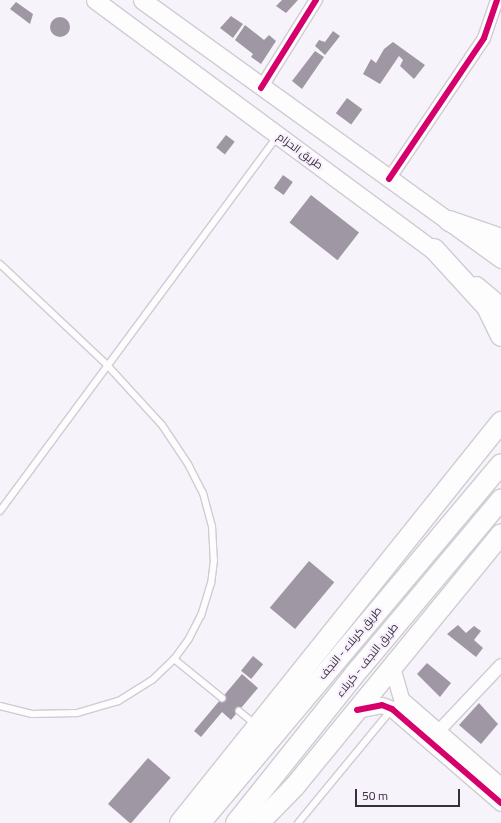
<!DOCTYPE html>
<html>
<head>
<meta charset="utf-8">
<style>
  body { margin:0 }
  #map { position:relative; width:501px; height:823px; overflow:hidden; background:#f7f3fa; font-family:Georgia,Cairo,serif }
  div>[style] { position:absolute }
  .building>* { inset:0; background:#9f98a4; transform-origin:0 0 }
  .round { border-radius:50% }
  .roads { filter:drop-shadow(1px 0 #d0cbd4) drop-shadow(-1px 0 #d0cbd4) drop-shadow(0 1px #d0cbd4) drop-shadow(0 -1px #d0cbd4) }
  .service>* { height:6px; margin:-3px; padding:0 3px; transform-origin:3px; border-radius:3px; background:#fefdfe }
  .minor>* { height:12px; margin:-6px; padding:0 6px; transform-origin:6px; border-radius:6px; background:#fefdfe }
  .tertiary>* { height:15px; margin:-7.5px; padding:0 7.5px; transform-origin:7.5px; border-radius:7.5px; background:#fefdfe }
  .secondary>* { height:17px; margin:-8.5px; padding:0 8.5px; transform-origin:8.5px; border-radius:8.5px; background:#fefdfe }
  .trunk>* { height:20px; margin:-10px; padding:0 10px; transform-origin:10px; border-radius:10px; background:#fefdfe }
  .cycleway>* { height:6px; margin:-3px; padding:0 3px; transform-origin:3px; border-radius:3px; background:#d6006c }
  span { translate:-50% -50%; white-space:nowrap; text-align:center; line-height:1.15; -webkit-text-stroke:4px #f8f0fd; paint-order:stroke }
  .street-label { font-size:11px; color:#372f3b }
  .scale { position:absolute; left:355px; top:789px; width:105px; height:18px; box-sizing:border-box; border:2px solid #372f3b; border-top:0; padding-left:5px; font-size:12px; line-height:14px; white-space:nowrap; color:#372f3b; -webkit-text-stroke:3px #f8f0fd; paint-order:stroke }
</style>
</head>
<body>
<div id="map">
  <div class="building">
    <i style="clip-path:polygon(282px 0,298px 0,286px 13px,276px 6px)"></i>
    <i style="clip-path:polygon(16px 2px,33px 14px,30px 24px,10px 9px)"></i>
    <i style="clip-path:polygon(231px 16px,243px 24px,233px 38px,220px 28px)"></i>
    <i class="round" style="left:50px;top:17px;width:20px;height:20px"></i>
    <i style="clip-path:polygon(245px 25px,264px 40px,269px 35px,276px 41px,261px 64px,251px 57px,253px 54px,235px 40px)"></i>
    <i style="clip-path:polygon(333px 31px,340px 36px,325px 55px,315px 46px,319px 40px,325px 42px)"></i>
    <i style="clip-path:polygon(393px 42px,425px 65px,414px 79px,400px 66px,403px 60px,399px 56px,380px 84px,363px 74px,371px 59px,376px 63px,384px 49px)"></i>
    <i style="clip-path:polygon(315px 51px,324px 57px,302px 89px,292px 81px)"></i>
    <i style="left:347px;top:98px;width:19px;height:19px;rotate:36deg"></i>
    <i style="left:226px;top:135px;width:11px;height:16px;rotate:38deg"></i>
    <i style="left:283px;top:175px;width:12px;height:16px;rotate:35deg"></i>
    <i style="left:311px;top:195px;width:61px;height:35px;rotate:38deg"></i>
    <i style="left:309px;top:561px;width:33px;height:61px;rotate:40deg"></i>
    <i style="clip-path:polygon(458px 625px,466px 633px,474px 626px,481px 631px,474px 640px,483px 648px,476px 657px,447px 634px)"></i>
    <i style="left:253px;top:656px;width:13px;height:19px;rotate:39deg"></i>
    <i style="clip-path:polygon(427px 663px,451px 683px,440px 697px,417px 674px)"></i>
    <i style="clip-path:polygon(242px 674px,258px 688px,231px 720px,222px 712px,201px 737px,194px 731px)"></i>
    <i style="clip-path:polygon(479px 703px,498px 724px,481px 744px,459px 725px)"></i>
    <i style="left:148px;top:758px;width:30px;height:61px;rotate:41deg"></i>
  </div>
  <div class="roads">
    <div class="service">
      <i style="left:0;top:264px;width:147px;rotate:43.3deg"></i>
      <i style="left:107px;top:365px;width:81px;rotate:47.5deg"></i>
      <i style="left:162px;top:425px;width:47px;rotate:56.3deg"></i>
      <i style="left:188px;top:464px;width:33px;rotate:63deg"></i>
      <i style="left:203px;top:493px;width:34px;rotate:75deg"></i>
      <i style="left:212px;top:526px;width:34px;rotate:87deg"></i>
      <i style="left:214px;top:560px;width:23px;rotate:97deg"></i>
      <i style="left:211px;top:583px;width:34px;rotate:107deg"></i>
      <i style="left:201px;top:615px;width:28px;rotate:117deg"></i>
      <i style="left:188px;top:640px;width:24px;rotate:126deg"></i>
      <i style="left:174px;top:659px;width:30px;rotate:136deg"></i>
      <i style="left:152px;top:680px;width:40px;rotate:148deg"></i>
      <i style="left:118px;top:701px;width:43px;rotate:163.7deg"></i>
      <i style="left:77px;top:713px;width:45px;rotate:178.7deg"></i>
      <i style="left:32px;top:714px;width:33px;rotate:-166deg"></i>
      <i style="left:0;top:511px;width:466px;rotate:-53.5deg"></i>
      <i style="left:174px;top:659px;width:62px;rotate:39.1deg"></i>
      <i style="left:239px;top:711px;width:22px;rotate:39deg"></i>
      <i style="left:298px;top:823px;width:146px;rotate:-50.5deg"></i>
    </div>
    <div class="minor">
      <i style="left:261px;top:88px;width:104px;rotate:-58deg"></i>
      <i style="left:389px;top:179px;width:170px;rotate:-56deg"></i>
      <i style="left:484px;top:38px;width:40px;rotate:-71.1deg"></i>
      <i style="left:432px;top:738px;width:100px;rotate:-46.6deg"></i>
    </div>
    <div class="tertiary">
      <i style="left:392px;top:667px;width:33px;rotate:74deg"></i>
      <i style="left:401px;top:699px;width:133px;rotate:41deg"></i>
      <i style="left:357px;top:710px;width:25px;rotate:-11deg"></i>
      <i style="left:382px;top:705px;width:11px;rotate:22deg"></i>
      <i style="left:392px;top:709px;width:144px;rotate:40.8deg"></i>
    </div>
    <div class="secondary">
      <i style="left:95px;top:0;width:434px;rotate:36.5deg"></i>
      <i style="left:142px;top:0;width:443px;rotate:35.8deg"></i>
      <i style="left:476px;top:285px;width:33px;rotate:40deg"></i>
    </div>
    <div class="trunk">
      <i style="left:449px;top:221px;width:55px;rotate:19.1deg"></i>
      <i style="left:434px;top:249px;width:79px;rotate:47.6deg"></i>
      <i style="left:487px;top:307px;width:32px;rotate:64deg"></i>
      <i style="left:180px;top:823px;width:514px;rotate:-51.32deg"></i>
      <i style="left:200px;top:823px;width:468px;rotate:-50deg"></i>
      <i style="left:236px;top:823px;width:189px;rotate:-51.4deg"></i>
      <i style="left:354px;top:675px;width:229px;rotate:-50deg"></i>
      <i style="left:259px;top:823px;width:52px;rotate:-45.8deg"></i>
      <i style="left:295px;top:786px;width:325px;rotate:-50.7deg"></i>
    </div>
  </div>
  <div class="cycleway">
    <i style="left:261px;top:88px;width:104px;rotate:-58deg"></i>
    <i style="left:389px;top:179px;width:170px;rotate:-56deg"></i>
    <i style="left:484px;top:38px;width:40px;rotate:-71.1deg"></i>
    <i style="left:357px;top:710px;width:25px;rotate:-11deg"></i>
    <i style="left:382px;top:705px;width:11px;rotate:22deg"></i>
    <i style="left:392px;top:709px;width:144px;rotate:40.8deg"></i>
  </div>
  <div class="street-label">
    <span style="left:300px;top:151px;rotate:36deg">طريق الحزام</span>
    <span style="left:350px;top:643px;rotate:-50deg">طريق کربلاء - النجف</span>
    <span style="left:367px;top:660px;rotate:-51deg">طريق النجف - کربلاء</span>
  </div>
  <div class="scale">50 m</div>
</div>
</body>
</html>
